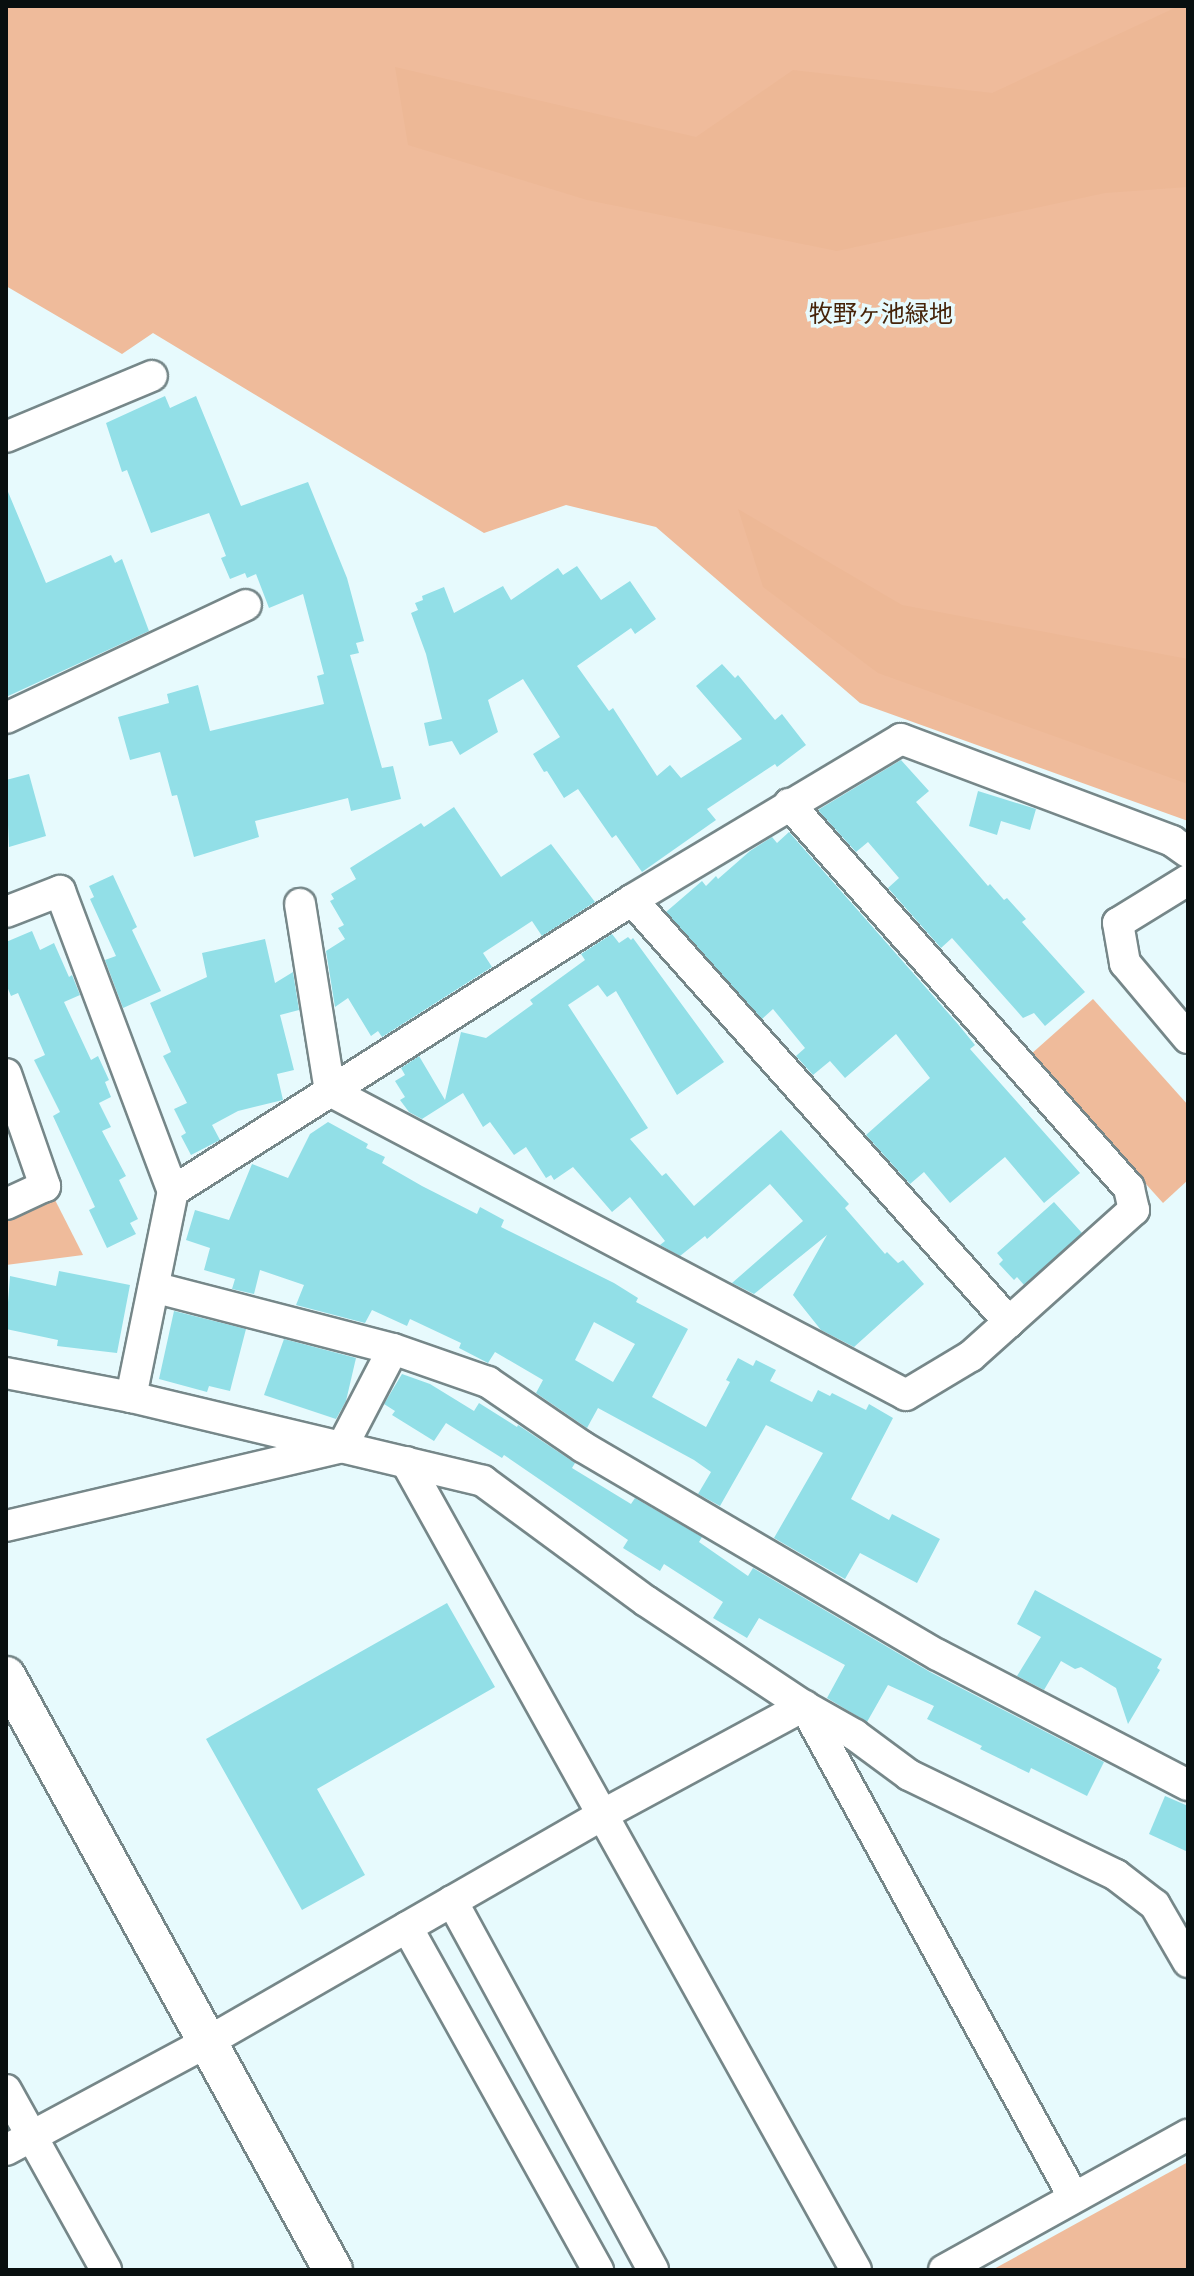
<!DOCTYPE html>
<html>
<head>
<meta charset="utf-8">
<style>
  body { margin:0 }
  #map { position:relative; width:1194px; height:2276px; overflow:hidden; background:#e7fafd; font-family:Arial,"Noto Sans JP",sans-serif }
  div>[style] { position:absolute }
  .green>* { inset:0; background:#efbb9b }
  .forest>* { inset:0; background:#edb896 }
  .building>* { inset:0; background:#92dfe7 }
  .roads { filter:drop-shadow(2px 0 #768789) drop-shadow(-2px 0 #768789) drop-shadow(0 2px #768789) drop-shadow(0 -2px #768789) }
  .minor>* { height:30px; margin:-15px; padding:0 15px; transform-origin:15px; border-radius:15px; background:#fff }
  .tertiary>* { height:38px; margin:-19px; padding:0 19px; transform-origin:19px; border-radius:19px; background:#fff }
  span { translate:-50% -50%; white-space:nowrap; text-align:center; line-height:1.15; -webkit-text-stroke:7px #e7fafd; paint-order:stroke }
  .park-label { font-size:24px; color:#452309 }
  .frame { position:absolute; inset:0; border:8px solid #080f0f; pointer-events:none }
</style>
</head>
<body>
<div id="map">
  <div class="green">
    <i style="clip-path:polygon(6px 6px,1188px 6px,1188px 821px,860px 703px,656px 527px,566px 505px,484px 533px,153px 333px,122px 354px,6px 286px)"></i>
    <i style="clip-path:polygon(1093px 999px,1188px 1105px,1188px 1180px,1163px 1203px,1030px 1055px)"></i>
    <i style="clip-path:polygon(52px 1194px,83px 1255px,6px 1265px,6px 1216px)"></i>
    <i style="clip-path:polygon(1188px 2162px,1188px 2270px,992px 2270px)"></i>
  </div>
  <div class="forest">
    <i style="clip-path:polygon(1179px 6px,1188px 6px,1188px 187px,1105px 193px,837px 251px,587px 200px,408px 145px,395px 67px,696px 137px,793px 70px,992px 93px)"></i>
    <i style="clip-path:polygon(738px 509px,902px 605px,1188px 659px,1188px 784px,878px 673px,763px 587px)"></i>
  </div>
  <div class="building">
    <i style="clip-path:polygon(165px 396px,170px 408px,196px 396px,241px 506px,308px 482px,347px 578px,364px 641px,356px 643px,359px 653px,350px 655px,382px 768px,393px 766px,401px 799px,351px 811px,348px 798px,255px 821px,259px 837px,194px 857px,177px 795px,172px 796px,160px 752px,130px 760px,118px 717px,169px 703px,167px 694px,198px 685px,210px 731px,324px 704px,317px 676px,324px 674px,303px 594px,269px 608px,256px 574px,247px 578px,245px 573px,230px 579px,221px 558px,226px 556px,209px 513px,151px 533px,127px 470px,122px 472px,106px 423px)"></i>
    <i style="clip-path:polygon(6px 487px,46px 583px,111px 555px,115px 563px,122px 559px,149px 631px,6px 697px)"></i>
    <i style="clip-path:polygon(577px 566px,601px 600px,630px 581px,656px 619px,635px 634px,631px 628px,577px 666px,609px 711px,613px 708px,657px 776px,670px 765px,681px 778px,742px 739px,696px 686px,722px 664px,735px 678px,738px 675px,775px 720px,782px 714px,806px 745px,777px 767px,775px 764px,707px 809px,716px 820px,642px 872px,616px 835px,612px 838px,578px 789px,564px 798px,547px 771px,544px 772px,533px 754px,560px 737px,523px 679px,488px 700px,498px 732px,460px 755px,452px 741px,429px 746px,424px 723px,442px 719px,426px 654px,411px 613px,418px 610px,415px 603px,423px 600px,422px 596px,444px 587px,454px 613px,503px 586px,511px 600px,558px 568px,563px 575px)"></i>
    <i style="clip-path:polygon(901px 760px,929px 791px,916px 802px,988px 886px,990px 884px,1004px 900px,1007px 898px,1026px 919px,1022px 922px,1085px 992px,1045px 1026px,1034px 1013px,1023px 1018px,952px 938px,941px 948px,888px 888px,899px 878px,868px 842px,856px 852px,818px 810px)"></i>
    <i style="clip-path:polygon(29px 774px,46px 836px,9px 847px,6px 780px)"></i>
    <i style="clip-path:polygon(978px 791px,1036px 809px,1030px 830px,1001px 821px,997px 835px,969px 826px)"></i>
    <i style="clip-path:polygon(454px 807px,501px 877px,551px 844px,595px 902px,542px 936px,532px 921px,483px 953px,492px 967px,382px 1037px,378px 1031px,371px 1036px,348px 998px,335px 1007px,326px 951px,345px 939px,338px 928px,344px 925px,330px 901px,334px 899px,331px 894px,356px 879px,350px 868px,421px 823px,424px 827px)"></i>
    <i style="clip-path:polygon(789px 832px,957px 1023px,975px 1045px,970px 1049px,1080px 1173px,1044px 1203px,1005px 1157px,950px 1203px,924px 1172px,910px 1184px,866px 1135px,930px 1078px,896px 1034px,845px 1078px,830px 1061px,813px 1075px,796px 1056px,805px 1048px,773px 1009px,762px 1019px,666px 912px,702px 881px,706px 886px,716px 876px,718px 879px,750px 851px,772px 837px,777px 843px)"></i>
    <i style="clip-path:polygon(113px 875px,137px 927px,132px 930px,161px 991px,123px 1008px,105px 960px,116px 956px,90px 899px,94px 897px,89px 886px)"></i>
    <i style="clip-path:polygon(32px 931px,40px 950px,54px 943px,69px 977px,72px 975px,80px 995px,64px 1002px,91px 1060px,98px 1056px,109px 1080px,105px 1082px,111px 1097px,99px 1103px,111px 1127px,102px 1131px,126px 1176px,119px 1180px,138px 1219px,130px 1223px,136px 1234px,107px 1248px,89px 1210px,95px 1207px,53px 1116px,60px 1112px,34px 1060px,45px 1055px,18px 993px,11px 996px,6px 984px,6px 942px)"></i>
    <i style="clip-path:polygon(612px 934px,619px 943px,628px 937px,631px 940px,633px 938px,724px 1062px,677px 1095px,616px 991px,607px 997px,598px 985px,568px 1005px,648px 1128px,630px 1139px,662px 1176px,666px 1173px,694px 1206px,781px 1130px,849px 1204px,845px 1208px,885px 1254px,887px 1252px,898px 1263px,903px 1260px,924px 1284px,854px 1347px,821px 1330px,793px 1295px,827px 1235px,754px 1294px,732px 1283px,803px 1221px,770px 1184px,707px 1239px,705px 1236px,680px 1256px,660px 1245px,665px 1241px,630px 1197px,612px 1212px,573px 1167px,554px 1180px,551px 1175px,546px 1178px,526px 1147px,514px 1155px,490px 1122px,483px 1127px,463px 1093px,422px 1119px,409px 1112px,400px 1100px,405px 1097px,395px 1081px,405px 1075px,401px 1068px,419px 1056px,445px 1100px,461px 1032px,486px 1038px,533px 1004px,530px 1000px,585px 960px,581px 954px)"></i>
    <i style="clip-path:polygon(265px 939px,275px 983px,293px 972px,299px 1010px,280px 1015px,294px 1070px,277px 1074px,283px 1100px,238px 1111px,212px 1125px,220px 1140px,191px 1155px,181px 1136px,186px 1133px,174px 1109px,187px 1103px,163px 1056px,171px 1052px,150px 1003px,207px 977px,202px 953px)"></i>
    <i style="clip-path:polygon(evenodd,328px 1122px,368px 1144px,366px 1148px,385px 1157px,382px 1163px,422px 1186px,477px 1214px,480px 1207px,504px 1220px,501px 1227px,614px 1283px,638px 1298px,636px 1302px,688px 1329px,652px 1397px,706px 1427px,730px 1382px,726px 1380px,738px 1358px,753px 1366px,756px 1360px,776px 1370px,770px 1381px,812px 1402px,818px 1390px,830px 1396px,832px 1393px,866px 1410px,869px 1404px,893px 1418px,851px 1499px,889px 1520px,892px 1514px,940px 1539px,917px 1583px,860px 1553px,845px 1579px,774px 1538px,823px 1453px,766px 1425px,720px 1506px,698px 1494px,711px 1472px,694px 1460px,598px 1408px,587px 1428px,536px 1393px,543px 1380px,495px 1352px,488px 1363px,459px 1348px,461px 1343px,410px 1319px,407px 1326px,372px 1310px,365px 1323px,296px 1305px,304px 1285px,260px 1270px,254px 1294px,232px 1289px,235px 1279px,204px 1270px,210px 1248px,186px 1240px,195px 1210px,229px 1220px,252px 1164px,288px 1178px,310px 1134px,328px 1122px,594px 1322px,635px 1344px,613px 1382px,575px 1360px,594px 1322px)"></i>
    <i style="clip-path:polygon(1054px 1202px,1082px 1233px,1024px 1285px,1017px 1277px,1014px 1280px,999px 1264px,1003px 1260px,997px 1253px)"></i>
    <i style="clip-path:polygon(59px 1271px,130px 1285px,117px 1353px,57px 1346px,58px 1340px,6px 1329px,10px 1276px,56px 1286px)"></i>
    <i style="clip-path:polygon(174px 1311px,246px 1329px,230px 1391px,209px 1386px,207px 1392px,159px 1379px)"></i>
    <i style="clip-path:polygon(284px 1339px,356px 1358px,346px 1401px,336px 1419px,264px 1395px)"></i>
    <i style="clip-path:polygon(402px 1374px,430px 1384px,474px 1411px,479px 1403px,517px 1427px,518px 1425px,575px 1463px,572px 1468px,631px 1504px,635px 1498px,702px 1537px,699px 1542px,748px 1576px,753px 1568px,930px 1672px,1104px 1762px,1087px 1796px,1031px 1768px,1029px 1773px,980px 1749px,982px 1746px,927px 1719px,934px 1706px,888px 1685px,867px 1722px,827px 1698px,845px 1665px,759px 1618px,747px 1638px,713px 1618px,723px 1602px,664px 1564px,660px 1571px,623px 1548px,628px 1540px,504px 1455px,502px 1458px,446px 1423px,434px 1441px,392px 1415px,395px 1411px,384px 1404px)"></i>
    <i style="clip-path:polygon(1035px 1590px,1162px 1659px,1157px 1668px,1160px 1670px,1128px 1724px,1116px 1688px,1081px 1667px,1075px 1669px,1061px 1661px,1044px 1690px,1017px 1676px,1041px 1637px,1017px 1624px)"></i>
    <i style="clip-path:polygon(447px 1603px,495px 1687px,317px 1789px,365px 1875px,302px 1910px,206px 1739px)"></i>
    <i style="clip-path:polygon(1165px 1796px,1188px 1806px,1188px 1852px,1149px 1834px)"></i>
  </div>
  <div class="roads">
    <div class="minor">
      <i style="left:6px;top:437px;width:158px;rotate:-22.7deg"></i>
      <i style="left:6px;top:718px;width:265px;rotate:-25.2deg"></i>
      <i style="left:1188px;top:880px;width:82px;rotate:148.4deg"></i>
      <i style="left:1118px;top:923px;width:41px;rotate:80.1deg"></i>
      <i style="left:1125px;top:963px;width:98px;rotate:50deg"></i>
      <i style="left:632px;top:900px;width:566px;rotate:48.22deg"></i>
      <i style="left:300px;top:904px;width:189px;rotate:80.9deg"></i>
      <i style="left:330px;top:1091px;width:651px;rotate:27.82deg"></i>
      <i style="left:906px;top:1395px;width:76px;rotate:-31deg"></i>
      <i style="left:971px;top:1356px;width:219px;rotate:-41.9deg"></i>
      <i style="left:1134px;top:1210px;width:23px;rotate:-103deg"></i>
      <i style="left:1129px;top:1188px;width:513px;rotate:-131.52deg"></i>
      <i style="left:6px;top:912px;width:58px;rotate:-21.3deg"></i>
      <i style="left:60px;top:891px;width:321px;rotate:69.4deg"></i>
      <i style="left:6px;top:1074px;width:119px;rotate:70.8deg"></i>
      <i style="left:45px;top:1186px;width:43px;rotate:155.2deg"></i>
      <i style="left:393px;top:1349px;width:101px;rotate:19.2deg"></i>
      <i style="left:488px;top:1382px;width:115px;rotate:34.4deg"></i>
      <i style="left:583px;top:1447px;width:411px;rotate:30.4deg"></i>
      <i style="left:938px;top:1655px;width:282px;rotate:27.5deg"></i>
      <i style="left:6px;top:1373px;width:127px;rotate:10.9deg"></i>
      <i style="left:131px;top:1397px;width:362px;rotate:13.4deg"></i>
      <i style="left:483px;top:1481px;width:202px;rotate:36.4deg"></i>
      <i style="left:646px;top:1601px;width:190px;rotate:33.6deg"></i>
      <i style="left:804px;top:1706px;width:59px;rotate:29.6deg"></i>
      <i style="left:855px;top:1735px;width:67px;rotate:36.5deg"></i>
      <i style="left:909px;top:1775px;width:230px;rotate:25.8deg"></i>
      <i style="left:1116px;top:1875px;width:49px;rotate:37.6deg"></i>
      <i style="left:1155px;top:1905px;width:66px;rotate:59.9deg"></i>
      <i style="left:131px;top:1397px;width:210px;rotate:-78.5deg"></i>
      <i style="left:173px;top:1191px;width:543px;rotate:-32.37deg"></i>
      <i style="left:632px;top:900px;width:313px;rotate:-30.9deg"></i>
      <i style="left:901px;top:739px;width:290px;rotate:20.6deg"></i>
      <i style="left:1172px;top:841px;width:19px;rotate:35deg"></i>
      <i style="left:406px;top:1462px;width:925px;rotate:60.89deg"></i>
      <i style="left:6px;top:1526px;width:345px;rotate:-13.2deg"></i>
      <i style="left:342px;top:1447px;width:110px;rotate:-62.5deg"></i>
      <i style="left:393px;top:1349px;width:247px;rotate:-165.5deg"></i>
      <i style="left:805px;top:1707px;width:558px;rotate:61.27deg"></i>
      <i style="left:452px;top:1901px;width:420px;rotate:61.4deg"></i>
      <i style="left:407px;top:1927px;width:393px;rotate:60.9deg"></i>
      <i style="left:6px;top:2090px;width:206px;rotate:60.9deg"></i>
      <i style="left:6px;top:2150px;width:230px;rotate:-28.2deg"></i>
      <i style="left:209px;top:2041px;width:453px;rotate:-29.9deg"></i>
      <i style="left:602px;top:1815px;width:230px;rotate:-28.4deg"></i>
      <i style="left:944px;top:2270px;width:279px;rotate:-29deg"></i>
    </div>
    <div class="tertiary">
      <i style="left:6px;top:1676px;width:678px;rotate:61.17deg"></i>
    </div>
  </div>
  <div class="park-label">
    <span style="left:881px;top:314px">牧野ヶ池緑地</span>
  </div>
  <div class="frame"></div>
</div>
</body>
</html>
